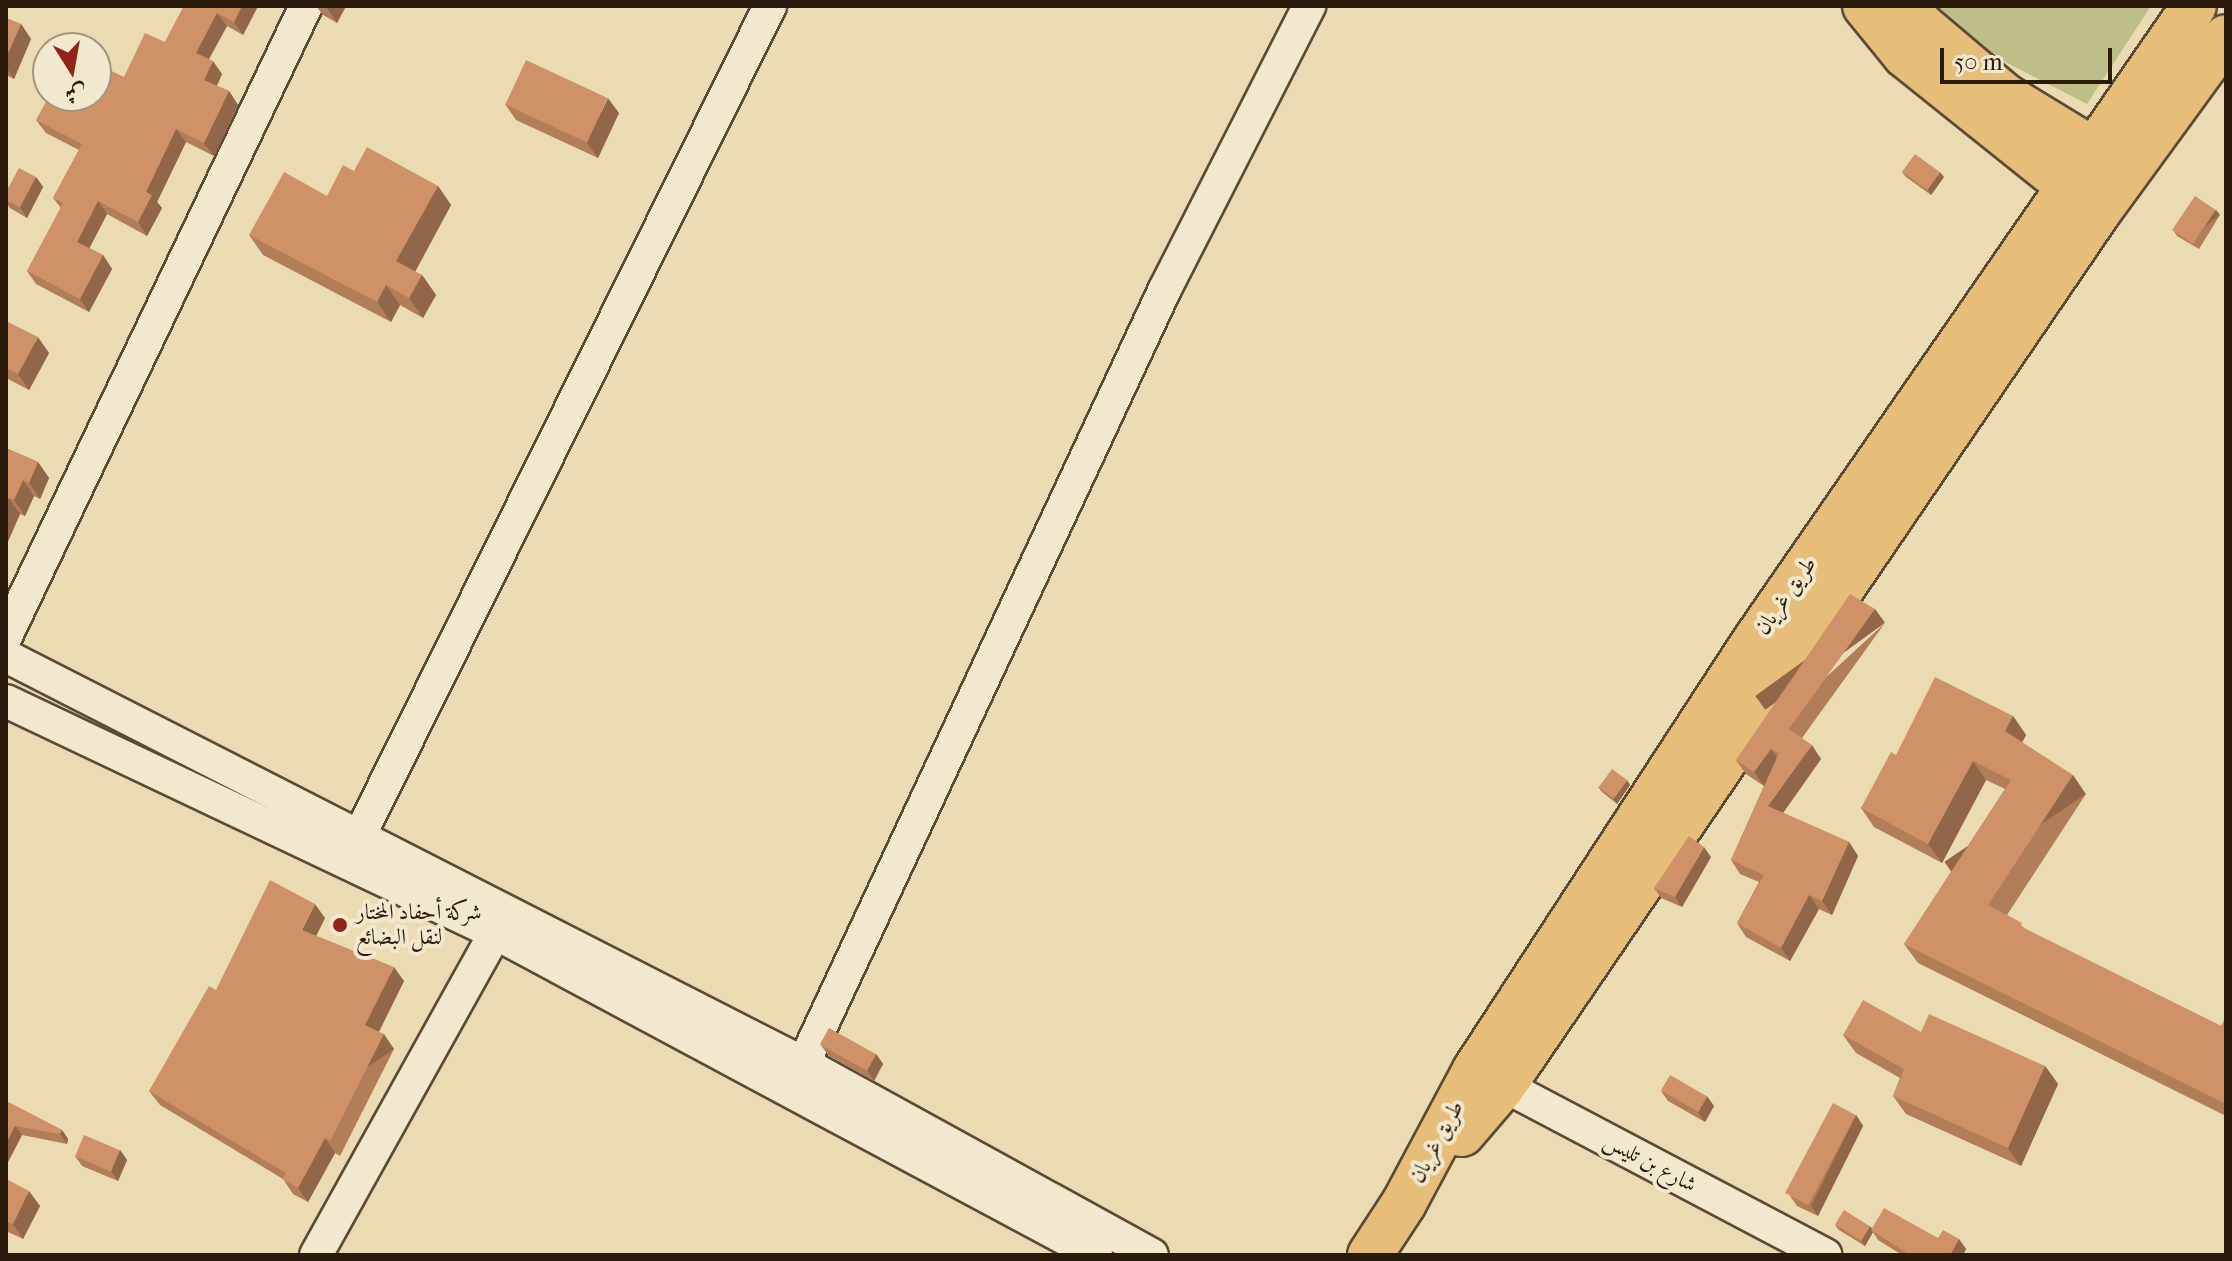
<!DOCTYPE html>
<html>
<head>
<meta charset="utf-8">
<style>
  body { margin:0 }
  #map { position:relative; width:2232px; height:1261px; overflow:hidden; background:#ebdbb3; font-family:"IM FELL French Canon",Amiri,serif }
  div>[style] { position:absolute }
  .green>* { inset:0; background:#bebe88 }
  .roads { filter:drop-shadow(2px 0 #5a4b36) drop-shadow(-2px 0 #5a4b36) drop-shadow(0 2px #5a4b36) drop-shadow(0 -2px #5a4b36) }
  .minor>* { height:32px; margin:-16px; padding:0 16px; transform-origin:16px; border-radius:16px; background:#f2e8ce }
  .highway>* { height:44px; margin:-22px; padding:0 22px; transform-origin:22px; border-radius:22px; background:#e6be7a }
  .wall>* { inset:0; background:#b27d59 }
  .shaded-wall>* { inset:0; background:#916649; transform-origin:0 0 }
  .building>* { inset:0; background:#cf9168; transform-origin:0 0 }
  .dots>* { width:22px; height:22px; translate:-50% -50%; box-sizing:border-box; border:4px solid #f2e8ce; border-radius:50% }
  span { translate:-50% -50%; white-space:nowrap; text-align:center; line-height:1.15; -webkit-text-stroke:8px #f2e8ce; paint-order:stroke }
  .street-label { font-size:22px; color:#2a1b0d }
  .poi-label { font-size:22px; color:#2a1b0d }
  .left { translate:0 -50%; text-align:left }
  .frame { position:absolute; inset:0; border:8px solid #2a1b0d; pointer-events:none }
  .north { position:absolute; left:32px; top:32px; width:80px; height:80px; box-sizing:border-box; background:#f2e8ce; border:2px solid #a29681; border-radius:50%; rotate:169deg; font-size:22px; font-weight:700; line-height:32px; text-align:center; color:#2a1b0d }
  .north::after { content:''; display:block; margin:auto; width:28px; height:36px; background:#8f2418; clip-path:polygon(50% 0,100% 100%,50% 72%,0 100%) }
  .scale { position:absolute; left:1940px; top:48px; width:172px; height:36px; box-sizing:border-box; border:4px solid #2a1b0d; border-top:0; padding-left:10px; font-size:24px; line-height:28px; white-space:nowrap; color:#2a1b0d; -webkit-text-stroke:6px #f2e8ce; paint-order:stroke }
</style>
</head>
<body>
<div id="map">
  <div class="green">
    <i style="clip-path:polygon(1929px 6px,2151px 6px,2087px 104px,1966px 42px)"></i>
  </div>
  <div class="roads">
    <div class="minor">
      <i style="left:6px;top:636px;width:698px;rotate:-64.54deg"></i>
      <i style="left:6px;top:656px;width:895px;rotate:27.05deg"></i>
      <i style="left:803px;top:1063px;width:398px;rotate:28.8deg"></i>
      <i style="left:6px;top:701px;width:541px;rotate:25.38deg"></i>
      <i style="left:495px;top:933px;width:682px;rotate:28.18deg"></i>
      <i style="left:351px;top:853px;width:945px;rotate:-63.68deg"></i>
      <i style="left:1484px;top:1075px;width:386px;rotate:27.8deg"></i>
      <i style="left:795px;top:1082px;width:875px;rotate:-64.99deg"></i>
      <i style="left:1165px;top:289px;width:318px;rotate:-63deg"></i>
      <i style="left:316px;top:1255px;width:387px;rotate:-60.9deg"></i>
    </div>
    <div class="highway">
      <i style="left:1865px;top:6px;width:63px;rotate:50.8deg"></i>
      <i style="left:1905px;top:55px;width:238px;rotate:38.7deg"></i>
      <i style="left:1905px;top:6px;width:25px;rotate:50deg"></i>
      <i style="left:1921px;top:25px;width:110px;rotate:40.2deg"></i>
      <i style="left:2005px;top:96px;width:132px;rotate:31.4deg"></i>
      <i style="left:1462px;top:1134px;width:63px;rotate:-49.5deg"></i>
      <i style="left:1503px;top:1086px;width:1059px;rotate:-55.74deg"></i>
      <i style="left:2099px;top:211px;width:215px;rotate:-53.9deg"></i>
      <i style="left:1370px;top:1255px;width:62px;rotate:-56.8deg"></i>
      <i style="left:1404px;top:1203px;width:151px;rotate:-61.9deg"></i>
      <i style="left:1475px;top:1070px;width:511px;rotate:-56.9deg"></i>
      <i style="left:1754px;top:642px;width:773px;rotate:-55.32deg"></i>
    </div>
  </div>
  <div class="wall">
    <i style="clip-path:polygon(184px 6px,258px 6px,243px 35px,227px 26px,209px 59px,222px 74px,217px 86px,229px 91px,238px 105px,214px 156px,186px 142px,157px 202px,162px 208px,147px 236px,107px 214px,89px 248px,103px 255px,112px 269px,89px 312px,36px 284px,27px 271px,61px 208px,53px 198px,79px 150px,46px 133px,36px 120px,78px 109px,124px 77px,165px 42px)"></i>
    <i style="clip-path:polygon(316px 6px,346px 6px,337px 23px,323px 15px)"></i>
    <i style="clip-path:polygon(6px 18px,21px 24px,31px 39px,14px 79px,6px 75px)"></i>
    <i style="clip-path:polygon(505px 104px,619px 113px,598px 158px,516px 120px)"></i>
    <i style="clip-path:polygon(354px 171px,438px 186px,451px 205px,415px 272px,422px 275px,436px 295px,423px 318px,400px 305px,391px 322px,263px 255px,249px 235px,327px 196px)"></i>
    <i style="clip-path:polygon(1902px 172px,1944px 177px,1931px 195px,1906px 177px)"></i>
    <i style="clip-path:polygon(36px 177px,43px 187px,27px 218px,10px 208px,6px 203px,6px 192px)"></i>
    <i style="clip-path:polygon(2216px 210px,2220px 215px,2199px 249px,2177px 236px,2174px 231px)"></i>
    <i style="clip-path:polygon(6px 321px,49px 353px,29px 390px,8px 379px,6px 382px)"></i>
    <i style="clip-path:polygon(6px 448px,38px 462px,49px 478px,40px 499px,34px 496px,25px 516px,20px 514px,6px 546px)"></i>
    <i style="clip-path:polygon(1885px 623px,1802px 738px,1821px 759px,1783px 813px,1849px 842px,1858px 856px,1832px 915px,1819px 909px,1790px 961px,1746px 937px,1737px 923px,1759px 882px,1740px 874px,1731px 860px,1764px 786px,1746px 774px,1736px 760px)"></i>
    <i style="clip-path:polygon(2013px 716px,2026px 735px,2022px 742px,2086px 794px,2007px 915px,2027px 930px,2221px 1026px,2226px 1019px,2226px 1116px,1918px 963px,1904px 944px,2005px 789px,1986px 780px,1942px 863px,1874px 827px,1861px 808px,1896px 755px)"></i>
    <i style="clip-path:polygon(1630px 785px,1617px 804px,1602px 792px,1598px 787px)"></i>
    <i style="clip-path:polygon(1711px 857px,1682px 907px,1661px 898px,1654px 888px)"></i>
    <i style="clip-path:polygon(325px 918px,316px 936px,404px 981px,379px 1032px,394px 1049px,340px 1156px,335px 1153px,308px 1202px,293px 1194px,283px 1179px,160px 1105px,149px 1091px,216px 990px)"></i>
    <i style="clip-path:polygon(1921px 1032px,2045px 1066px,2058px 1084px,2021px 1166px,1906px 1114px,1893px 1096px,1900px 1078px,1856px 1053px,1843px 1035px)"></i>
    <i style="clip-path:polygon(821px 1045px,876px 1054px,883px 1064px,874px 1081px,828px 1055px)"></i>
    <i style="clip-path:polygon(1661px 1091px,1714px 1106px,1705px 1122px,1668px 1101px)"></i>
    <i style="clip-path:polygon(6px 1101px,62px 1130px,68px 1139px,67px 1144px,22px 1135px,8px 1162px,6px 1161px)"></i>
    <i style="clip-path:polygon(1856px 1115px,1863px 1126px,1818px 1216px,1797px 1206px,1790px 1196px)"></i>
    <i style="clip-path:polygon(120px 1150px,127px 1160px,118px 1181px,82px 1166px,75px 1156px)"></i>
    <i style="clip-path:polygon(6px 1179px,40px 1206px,23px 1239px,6px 1231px)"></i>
    <i style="clip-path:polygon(1835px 1225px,1872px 1228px,1938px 1238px,1959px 1239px,1966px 1249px,1963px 1255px,1902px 1255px,1878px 1240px,1873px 1232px,1865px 1246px,1839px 1230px)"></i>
  </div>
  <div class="shaded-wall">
    <i style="clip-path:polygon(242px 6px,258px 6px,243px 35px,234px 22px)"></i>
    <i style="clip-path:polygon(328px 6px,346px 6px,337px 23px,327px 8px)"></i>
    <i style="clip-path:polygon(217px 13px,227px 26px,205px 66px,196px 53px)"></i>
    <i style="clip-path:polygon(21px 24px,31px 39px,14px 79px,6px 67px,6px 58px)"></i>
    <i style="clip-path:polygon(213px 61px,222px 74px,213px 93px,204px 80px)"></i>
    <i style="clip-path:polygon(229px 91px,238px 105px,214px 156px,204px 143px)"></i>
    <i style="clip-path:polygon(608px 98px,619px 113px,598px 158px,587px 143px)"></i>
    <i style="clip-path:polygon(176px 129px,186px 142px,157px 202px,162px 208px,147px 236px,138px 222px,146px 192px)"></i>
    <i style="clip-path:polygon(1940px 172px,1944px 177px,1931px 195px,1928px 190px)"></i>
    <i style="clip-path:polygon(36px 177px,43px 187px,27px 218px,20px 207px)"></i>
    <i style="clip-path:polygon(438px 186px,451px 205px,410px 281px,396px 261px)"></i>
    <i style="clip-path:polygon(98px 201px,107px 214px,86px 255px,77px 242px)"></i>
    <i style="left:2216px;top:210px;width:6px;height:40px;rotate:51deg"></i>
    <i style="clip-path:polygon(103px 255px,112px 269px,89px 312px,80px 299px)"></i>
    <i style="clip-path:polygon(422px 275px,436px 295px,423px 318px,409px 298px)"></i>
    <i style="clip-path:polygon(386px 285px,400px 305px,391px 322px,377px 302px)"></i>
    <i style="clip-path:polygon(38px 337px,49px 353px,29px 390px,18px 374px)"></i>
    <i style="clip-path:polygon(38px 462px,49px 478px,40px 499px,29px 483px)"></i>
    <i style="clip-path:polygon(23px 480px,34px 496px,25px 516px,14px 500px)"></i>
    <i style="clip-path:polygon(9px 498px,20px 514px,6px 546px,6px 505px)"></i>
    <i style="left:1875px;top:609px;width:17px;height:148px;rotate:54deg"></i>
    <i style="clip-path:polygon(2013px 716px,2026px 735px,2018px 750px,2005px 731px)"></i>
    <i style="clip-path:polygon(1812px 745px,1821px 759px,1778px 820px,1768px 806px)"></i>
    <i style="clip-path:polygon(1771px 749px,1781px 763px,1764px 786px,1754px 772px)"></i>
    <i style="clip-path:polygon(1973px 761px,1986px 780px,1942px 863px,1928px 844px)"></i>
    <i style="left:2073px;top:775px;width:23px;height:155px;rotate:56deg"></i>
    <i style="clip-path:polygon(1627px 780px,1630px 785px,1617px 804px,1613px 798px)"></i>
    <i style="clip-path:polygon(1849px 842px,1858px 856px,1832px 915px,1822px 901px)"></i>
    <i style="clip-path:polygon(1704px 847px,1711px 857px,1682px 907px,1675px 897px)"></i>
    <i style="clip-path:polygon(1809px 895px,1819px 909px,1790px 961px,1781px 948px)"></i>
    <i style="clip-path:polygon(315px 904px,325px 918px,312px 944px,302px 930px)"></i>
    <i style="clip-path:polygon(394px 967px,404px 981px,375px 1039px,365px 1025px)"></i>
    <i style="left:384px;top:1034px;width:18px;height:120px;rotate:56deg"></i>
    <i style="clip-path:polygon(876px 1054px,883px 1064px,874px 1081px,867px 1070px)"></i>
    <i style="clip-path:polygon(2045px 1066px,2058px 1084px,2021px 1166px,2008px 1148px)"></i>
    <i style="clip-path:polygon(1707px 1096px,1714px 1106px,1705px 1122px,1698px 1112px)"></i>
    <i style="clip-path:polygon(1856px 1115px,1863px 1126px,1818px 1216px,1811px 1206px)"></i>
    <i style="clip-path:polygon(15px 1126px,22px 1135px,8px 1162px,6px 1160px,6px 1143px)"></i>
    <i style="clip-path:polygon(62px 1130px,68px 1139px,67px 1144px,60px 1134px)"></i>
    <i style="clip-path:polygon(325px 1138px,335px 1153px,308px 1202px,298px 1188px)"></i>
    <i style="clip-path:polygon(120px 1150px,127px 1160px,118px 1181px,111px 1171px)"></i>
    <i style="clip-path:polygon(29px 1191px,40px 1206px,23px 1239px,13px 1224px)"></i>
    <i style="clip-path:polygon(1870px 1226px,1874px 1231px,1871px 1230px,1873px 1232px,1865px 1246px,1861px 1241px)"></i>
    <i style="clip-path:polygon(1959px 1239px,1966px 1249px,1963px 1255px,1950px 1255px)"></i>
  </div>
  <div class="building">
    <i style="clip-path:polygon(184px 6px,242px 6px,234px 22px,217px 13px,196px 53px,213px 61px,204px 80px,229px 91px,204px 143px,176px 129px,146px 192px,152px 195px,138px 222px,98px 201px,77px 242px,103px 255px,80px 299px,27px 271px,63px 203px,53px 198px,82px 144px,36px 120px,49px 96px,52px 96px,78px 109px,84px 96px,96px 96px,96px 71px,99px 65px,124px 77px,145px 33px,165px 42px)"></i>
    <i style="clip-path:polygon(6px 18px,21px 24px,6px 58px)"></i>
    <i style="left:526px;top:60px;width:90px;height:49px;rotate:25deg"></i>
    <i style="clip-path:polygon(367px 147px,438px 186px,396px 261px,422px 275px,409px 298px,386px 285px,377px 302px,249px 235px,284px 172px,327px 196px,343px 165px,354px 171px)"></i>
    <i style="left:1915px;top:154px;width:31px;height:22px;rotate:36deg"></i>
    <i style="clip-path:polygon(19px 168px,36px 177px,20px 207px,6px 200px,6px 192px)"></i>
    <i style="left:2195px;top:196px;width:25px;height:41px;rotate:34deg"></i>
    <i style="clip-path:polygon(6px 321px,38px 337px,18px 374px,6px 368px)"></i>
    <i style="clip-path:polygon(6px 448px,38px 462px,29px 483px,23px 480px,14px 500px,9px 498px,6px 505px)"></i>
    <i style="clip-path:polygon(1850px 594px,1875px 609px,1789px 729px,1812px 745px,1768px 806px,1849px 842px,1822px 901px,1809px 895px,1781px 948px,1737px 923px,1764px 875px,1731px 860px,1779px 753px,1771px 749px,1754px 772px,1736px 760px)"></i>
    <i style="clip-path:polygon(1935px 677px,2013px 716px,2005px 731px,2073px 775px,1988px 905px,2022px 923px,2020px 926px,2221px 1026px,2225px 1018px,2226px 1019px,2226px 1104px,1904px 944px,2011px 780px,1973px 761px,1928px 844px,1861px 808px,1891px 752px,1896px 755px)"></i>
    <i style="left:1612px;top:769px;width:19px;height:23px;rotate:36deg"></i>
    <i style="clip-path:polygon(1689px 836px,1704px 847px,1675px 897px,1654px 888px)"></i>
    <i style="clip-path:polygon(270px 880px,315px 904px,302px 930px,394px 967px,365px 1025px,384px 1034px,330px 1141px,325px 1138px,298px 1188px,282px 1179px,286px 1173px,149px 1091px,209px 986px,216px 990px)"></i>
    <i style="clip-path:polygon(1863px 1000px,1921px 1032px,1929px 1014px,2045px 1066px,2008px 1148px,1893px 1096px,1904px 1069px,1843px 1035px)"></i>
    <i style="left:829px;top:1028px;width:54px;height:19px;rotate:29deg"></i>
    <i style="left:1670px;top:1075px;width:43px;height:18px;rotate:30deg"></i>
    <i style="clip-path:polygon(6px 1101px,62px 1130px,60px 1134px,15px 1126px,6px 1143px)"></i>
    <i style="left:1833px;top:1103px;width:26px;height:102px;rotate:28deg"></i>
    <i style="left:84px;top:1135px;width:39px;height:23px;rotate:23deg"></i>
    <i style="clip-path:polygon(6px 1179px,29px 1191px,13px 1224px,6px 1221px)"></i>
    <i style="clip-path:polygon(1884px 1208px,1938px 1238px,1943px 1230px,1959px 1239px,1950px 1255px,1910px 1255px,1871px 1230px)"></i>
    <i style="left:1844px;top:1210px;width:31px;height:17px;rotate:32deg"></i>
  </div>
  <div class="dots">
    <i style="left:340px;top:925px;background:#8f2418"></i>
  </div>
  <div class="street-label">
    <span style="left:1786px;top:596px;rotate:-55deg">طريق غريان</span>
    <span style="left:1437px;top:1142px;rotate:-62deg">طريق غريان</span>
    <span style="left:1650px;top:1163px;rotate:28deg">شارع بن تليس</span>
  </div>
  <div class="poi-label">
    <span class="left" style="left:356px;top:925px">شركة أحفاد المختار<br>لنقل البضائع</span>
  </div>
  <div class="frame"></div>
  <div class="north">ش</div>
  <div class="scale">50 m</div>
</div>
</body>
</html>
